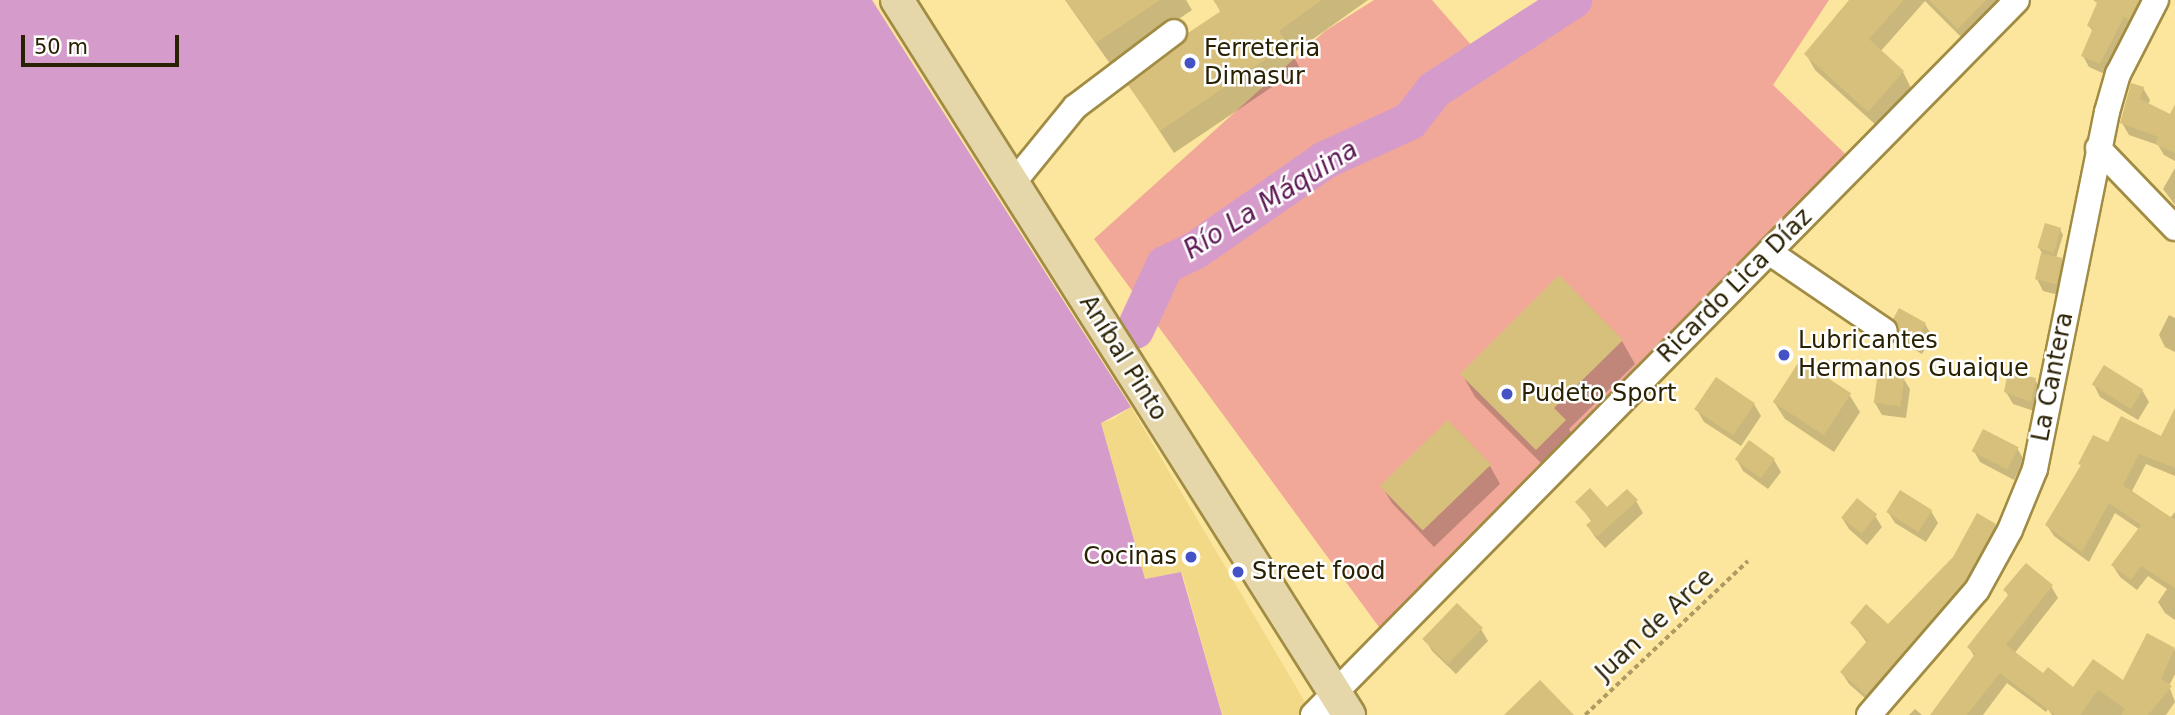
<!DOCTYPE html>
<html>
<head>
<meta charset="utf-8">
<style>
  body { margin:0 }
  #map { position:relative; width:2175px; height:715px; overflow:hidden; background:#fce59c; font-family:"DejaVu Sans",sans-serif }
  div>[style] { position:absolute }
  .built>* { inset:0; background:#f2d988 }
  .green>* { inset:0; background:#f1a898 }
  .water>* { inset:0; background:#d59bca }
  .shadow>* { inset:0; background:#0003 }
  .river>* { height:38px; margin:-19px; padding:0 19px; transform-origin:19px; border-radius:19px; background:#d59bca }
  .building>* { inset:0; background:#d6c07b; transform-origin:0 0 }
  .path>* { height:3.5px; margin-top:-1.75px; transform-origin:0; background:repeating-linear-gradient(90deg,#ae9c63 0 5px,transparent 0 8.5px) }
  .roads { filter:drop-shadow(2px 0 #a18c44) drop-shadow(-2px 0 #a18c44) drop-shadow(0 2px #a18c44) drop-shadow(0 -2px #a18c44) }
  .minor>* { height:24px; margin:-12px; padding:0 12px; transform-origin:12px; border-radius:12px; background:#fff }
  .major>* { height:32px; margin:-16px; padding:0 16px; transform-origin:16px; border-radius:16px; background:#e6d7aa }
  .dots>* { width:19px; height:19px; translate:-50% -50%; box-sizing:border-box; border:4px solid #fff; border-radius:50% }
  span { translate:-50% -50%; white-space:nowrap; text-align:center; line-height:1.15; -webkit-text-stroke:5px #fff; paint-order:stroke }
  .poi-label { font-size:24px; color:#2a2103 }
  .left { translate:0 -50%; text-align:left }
  .right { translate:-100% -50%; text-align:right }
  .street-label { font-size:24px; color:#2a2103 }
  .water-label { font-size:26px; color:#5d1a55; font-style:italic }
  .scale { position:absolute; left:21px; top:35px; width:158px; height:32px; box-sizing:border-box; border:4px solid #2a2103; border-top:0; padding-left:9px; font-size:21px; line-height:24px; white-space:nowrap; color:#2a2103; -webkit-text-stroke:5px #fff; paint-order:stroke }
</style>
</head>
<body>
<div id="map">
  <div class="built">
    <i style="clip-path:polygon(1131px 407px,1305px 702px,1303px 715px,1222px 715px,1182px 572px,1145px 579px,1101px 423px,1114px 419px)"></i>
  </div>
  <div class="green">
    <i style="clip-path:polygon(1374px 0,1432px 0,1473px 47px,1543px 0,1829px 0,1773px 85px,1858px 166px,1446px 580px,1379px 627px,1094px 239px,1325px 31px)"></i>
  </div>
  <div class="water">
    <i style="clip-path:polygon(0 0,872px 0,1131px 407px,1101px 423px,1145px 579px,1181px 572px,1222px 715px,0 715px)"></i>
  </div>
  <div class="shadow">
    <i style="clip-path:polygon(1065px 0,1186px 0,1192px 10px,1111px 65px)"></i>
    <i style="clip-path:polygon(1214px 0,1368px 0,1292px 54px,1300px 68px,1174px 153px,1130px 86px,1221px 13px)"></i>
    <i style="clip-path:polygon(1853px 0,2011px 0,1967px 43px,1925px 1px,1880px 52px,1903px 72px,1911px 88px,1877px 126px,1815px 70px,1806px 54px)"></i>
    <i style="clip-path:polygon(2097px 0,2152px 0,2107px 75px,2089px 67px,2083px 56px,2093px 32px,2089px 26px,2099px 5px)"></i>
    <i style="clip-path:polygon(2143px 88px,2150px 100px,2148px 105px,2175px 118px,2175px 161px,2164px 155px,2158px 145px,2129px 135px,2122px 123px)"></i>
    <i style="clip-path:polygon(2175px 168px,2175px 205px,2163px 189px)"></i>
    <i style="clip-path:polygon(2060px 229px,2063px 235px,2056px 258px,2061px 259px,2068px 271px,2063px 296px,2043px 291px,2037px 279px,2042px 253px,2039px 248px)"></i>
    <i style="clip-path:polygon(2169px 315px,2175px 318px,2175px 352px,2165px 347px,2159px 335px)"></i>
    <i style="clip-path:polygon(1895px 319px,1925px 324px,1932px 336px,1922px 354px,1908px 346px)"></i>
    <i style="clip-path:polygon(1622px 341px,1635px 364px,1569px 429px,1578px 444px,1550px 472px,1475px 397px,1462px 374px)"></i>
    <i style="clip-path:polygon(1903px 378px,1910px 389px,1906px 418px,1882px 415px,1875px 403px)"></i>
    <i style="clip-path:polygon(2035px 380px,2042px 392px,2037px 412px,2013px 404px,2006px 392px)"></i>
    <i style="clip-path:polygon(2094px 385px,2142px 390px,2149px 402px,2138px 420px,2100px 397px)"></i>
    <i style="clip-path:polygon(1849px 394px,1860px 412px,1834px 452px,1785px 419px,1774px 402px)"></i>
    <i style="clip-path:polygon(1754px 404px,1761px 416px,1741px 446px,1704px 422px,1697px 410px)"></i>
    <i style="clip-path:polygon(2175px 417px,2175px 476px,2146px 464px,2132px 491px,2165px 524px,2175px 512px,2175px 620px,2165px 613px,2158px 602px,2167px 589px,2148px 576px,2137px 590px,2120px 577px,2113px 566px,2152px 538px,2115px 513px,2089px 562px,2054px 536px,2047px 525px,2109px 444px,2162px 438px)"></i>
    <i style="clip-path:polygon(1448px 422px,1490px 466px,1500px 484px,1434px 547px,1392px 503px,1381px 485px)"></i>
    <i style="clip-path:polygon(2017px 448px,2024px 460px,2014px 480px,1980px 462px,1974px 451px)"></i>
    <i style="clip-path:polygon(1737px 460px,1774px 460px,1781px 472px,1768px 489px,1743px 471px)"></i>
    <i style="clip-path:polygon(1636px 501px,1643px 513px,1605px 548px,1595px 537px,1588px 526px,1592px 522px,1577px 502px,1607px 509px)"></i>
    <i style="clip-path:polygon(1931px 511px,1938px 523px,1926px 542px,1895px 523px,1888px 512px)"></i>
    <i style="clip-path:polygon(1875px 516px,1882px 527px,1867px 545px,1849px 529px,1842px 518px)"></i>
    <i style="clip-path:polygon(1995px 525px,2002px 537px,1874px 706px,1849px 684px,1842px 673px,1867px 643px,1852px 623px,1888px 626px)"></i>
    <i style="clip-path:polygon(2051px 586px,2058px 598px,2014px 654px,2053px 683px,2074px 690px,2124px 683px,2148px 636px,2175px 650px,2175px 674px,2169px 686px,2175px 702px,2166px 715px,2052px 715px,2048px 709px,2046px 712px,2007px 683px,1983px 715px,1936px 715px,1975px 658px,1969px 647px,2009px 597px,2005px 590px)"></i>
    <i style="clip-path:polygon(1481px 629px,1488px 641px,1456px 674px,1432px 651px,1425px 639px)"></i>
    <i style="clip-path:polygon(1915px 709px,1922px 715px,1909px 715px)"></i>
  </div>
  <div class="river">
    <i style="left:1135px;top:330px;width:72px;rotate:-65.2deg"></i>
    <i style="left:1165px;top:265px;width:34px;rotate:-26deg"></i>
    <i style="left:1196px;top:250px;width:157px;rotate:-34.9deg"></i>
    <i style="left:1325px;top:160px;width:94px;rotate:-24.6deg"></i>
    <i style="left:1410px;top:121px;width:39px;rotate:-52deg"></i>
    <i style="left:1434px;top:90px;width:166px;rotate:-32.9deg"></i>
  </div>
  <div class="building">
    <i style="clip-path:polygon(1066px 0,1160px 0,1096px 43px)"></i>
    <i style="clip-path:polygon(1213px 0,1322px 0,1279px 31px,1288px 44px,1160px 131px,1128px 85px,1183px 44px,1188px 33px,1221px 11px)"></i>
    <i style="clip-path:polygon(1849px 0,1904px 0,1869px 39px,1904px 71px,1868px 112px,1804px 54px)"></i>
    <i style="clip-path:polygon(1929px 0,1986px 0,1958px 29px)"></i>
    <i style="clip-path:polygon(2093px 0,2139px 0,2129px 20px,2124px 17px,2100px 64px,2081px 56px,2093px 28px,2087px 26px,2097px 3px)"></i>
    <i style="clip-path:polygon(2131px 83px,2144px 87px,2140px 99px,2170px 114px,2175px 104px,2175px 153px,2155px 144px,2158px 137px,2120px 123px)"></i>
    <i style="left:2045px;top:223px;width:17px;height:26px;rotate:17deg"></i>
    <i style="left:2041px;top:253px;width:22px;height:27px;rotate:13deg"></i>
    <i style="clip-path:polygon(1559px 275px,1623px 340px,1554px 408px,1566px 420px,1536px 450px,1460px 374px)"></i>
    <i style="clip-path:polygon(1899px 308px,1926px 323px,1915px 343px,1899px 334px,1899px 325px,1893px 319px)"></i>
    <i style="left:1800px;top:360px;width:61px;height:50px;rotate:33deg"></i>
    <i style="left:2104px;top:365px;width:46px;height:23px;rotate:32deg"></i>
    <i style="left:1878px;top:372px;width:27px;height:31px;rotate:8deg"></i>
    <i style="clip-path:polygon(2008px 372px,2036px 378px,2031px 402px,2004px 392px)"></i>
    <i style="left:1716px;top:377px;width:47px;height:39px;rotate:34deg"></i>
    <i style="clip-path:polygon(2175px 408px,2175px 468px,2139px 454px,2123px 485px,2175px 520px,2175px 588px,2141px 566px,2131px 580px,2111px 565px,2141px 525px,2109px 503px,2082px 552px,2045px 525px,2081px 465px,2078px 464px,2093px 435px,2108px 442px,2121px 416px,2161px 436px)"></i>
    <i style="left:1448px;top:420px;width:62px;height:95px;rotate:46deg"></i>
    <i style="left:1983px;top:429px;width:40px;height:25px;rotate:27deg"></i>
    <i style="left:1749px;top:440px;width:32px;height:24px;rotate:36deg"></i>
    <i style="clip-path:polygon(1590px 488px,1607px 507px,1627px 489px,1638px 500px,1597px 537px,1586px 525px,1592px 520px,1575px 502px)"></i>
    <i style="left:1900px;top:490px;width:38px;height:26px;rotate:32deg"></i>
    <i style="left:1857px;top:498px;width:26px;height:25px;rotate:39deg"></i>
    <i style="clip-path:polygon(1977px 513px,1996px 524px,1965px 581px,1866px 695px,1840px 672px,1868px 640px,1850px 623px,1866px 604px,1888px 624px,1953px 557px)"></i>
    <i style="clip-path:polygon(2026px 563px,2053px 585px,2006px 645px,2043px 673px,2048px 667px,2073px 687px,2093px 659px,2123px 680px,2147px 633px,2175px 648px,2161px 679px,2172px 686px,2148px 715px,2121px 715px,2125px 709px,2098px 690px,2080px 715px,2055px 715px,2000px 673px,1967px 715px,1930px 715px,1975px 654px,1967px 647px,2009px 594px,2003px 590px)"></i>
    <i style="left:1457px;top:603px;width:36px;height:50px;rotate:44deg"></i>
    <i style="clip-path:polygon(1540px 680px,1574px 715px,1504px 715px)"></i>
  </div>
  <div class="path">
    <i style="left:1585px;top:715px;width:224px;rotate:-43.4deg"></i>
  </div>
  <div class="roads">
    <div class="minor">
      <i style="left:2098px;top:148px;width:111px;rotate:46.1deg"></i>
      <i style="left:1013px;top:183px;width:98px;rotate:-50.8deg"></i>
      <i style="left:1075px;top:107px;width:124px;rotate:-37.1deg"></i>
      <i style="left:1769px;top:252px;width:140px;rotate:34.3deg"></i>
      <i style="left:1313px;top:715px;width:1003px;rotate:-45.44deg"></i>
      <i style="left:1869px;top:715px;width:165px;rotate:-49.2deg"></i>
      <i style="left:1977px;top:590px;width:68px;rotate:-61.2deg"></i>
      <i style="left:2010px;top:530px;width:66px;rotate:-67.7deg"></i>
      <i style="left:2035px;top:469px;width:364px;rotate:-78.6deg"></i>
      <i style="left:2107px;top:112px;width:40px;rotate:-74deg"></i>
      <i style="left:2118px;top:74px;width:83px;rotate:-62.8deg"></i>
    </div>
    <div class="major">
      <i style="left:897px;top:0;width:846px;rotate:57.7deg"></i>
    </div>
  </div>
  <div class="dots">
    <i style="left:1190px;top:63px;background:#4452c6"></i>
    <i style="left:1784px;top:355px;background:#4452c6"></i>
    <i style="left:1507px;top:394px;background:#4452c6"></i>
    <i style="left:1191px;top:557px;background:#4452c6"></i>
    <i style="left:1238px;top:572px;background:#4452c6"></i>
  </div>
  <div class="poi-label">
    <span class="left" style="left:1204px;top:63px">Ferreteria<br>Dimasur</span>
    <span class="left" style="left:1798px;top:355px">Lubricantes<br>Hermanos Guaique</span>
    <span class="left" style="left:1521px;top:394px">Pudeto Sport</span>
    <span class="right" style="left:1177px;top:557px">Cocinas</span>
    <span class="left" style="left:1252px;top:572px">Street food</span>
  </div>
  <div class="street-label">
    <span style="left:1735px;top:286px;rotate:-45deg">Ricardo Lica Díaz</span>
    <span style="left:1123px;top:358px;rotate:58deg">Aníbal Pinto</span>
    <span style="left:2053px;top:377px;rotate:-79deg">La Cantera</span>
    <span style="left:1655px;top:625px;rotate:-43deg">Juan de Arce</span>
  </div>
  <div class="water-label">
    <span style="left:1271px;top:200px;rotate:-32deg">Río La Máquina</span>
  </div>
  <div class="scale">50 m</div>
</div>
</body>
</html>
